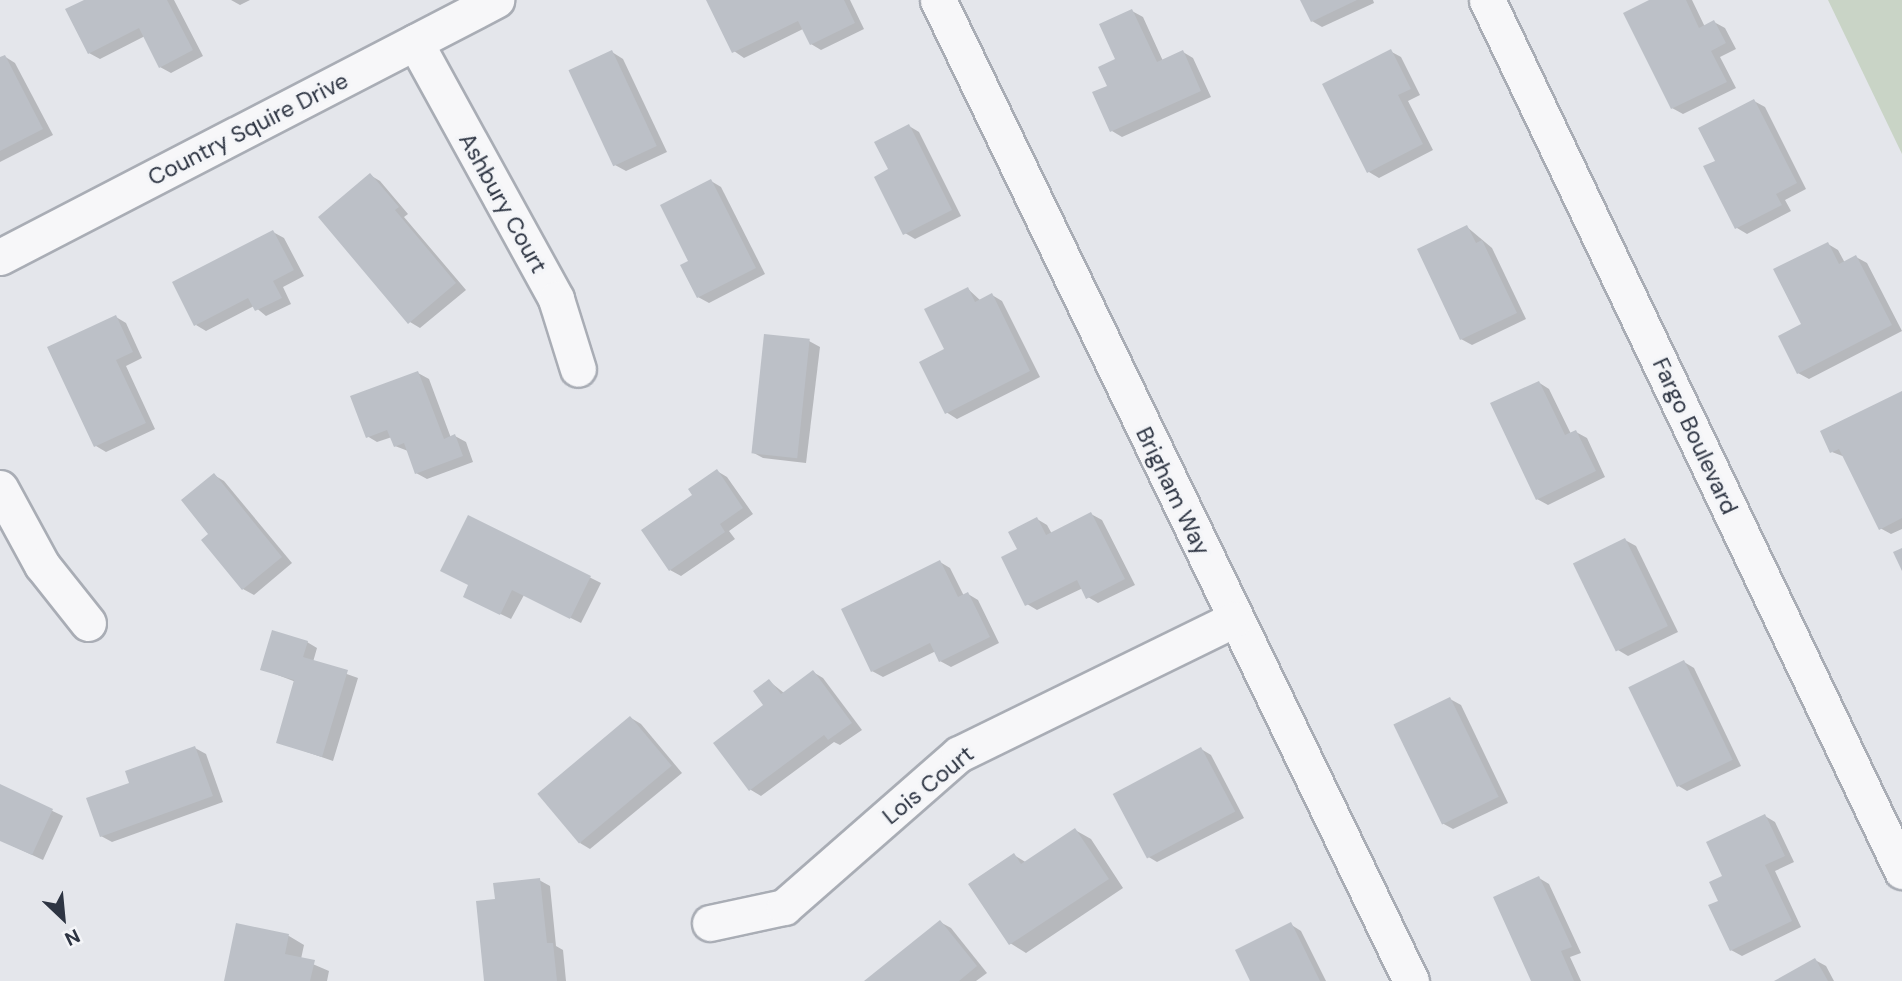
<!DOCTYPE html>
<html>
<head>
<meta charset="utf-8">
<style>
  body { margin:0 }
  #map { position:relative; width:1902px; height:981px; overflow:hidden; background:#e4e6eb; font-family:"DM Sans",sans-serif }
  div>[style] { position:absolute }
  .green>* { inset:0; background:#c9d4c6 }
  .shadow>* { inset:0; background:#0003 }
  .building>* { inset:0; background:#bcc0c7; transform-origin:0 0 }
  .roads { filter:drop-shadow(2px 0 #a9adb5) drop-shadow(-2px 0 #a9adb5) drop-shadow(0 2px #a9adb5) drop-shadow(0 -2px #a9adb5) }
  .minor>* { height:35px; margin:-17.5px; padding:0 17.5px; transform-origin:17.5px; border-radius:17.5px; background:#f7f7f9 }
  span { translate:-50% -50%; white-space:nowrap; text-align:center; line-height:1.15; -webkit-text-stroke:6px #f4f5f8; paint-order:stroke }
  .street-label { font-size:23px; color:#2d3442 }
  .north { position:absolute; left:28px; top:883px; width:70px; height:70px; -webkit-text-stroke:5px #f4f5f8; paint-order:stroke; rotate:154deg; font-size:19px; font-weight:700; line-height:28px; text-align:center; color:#2d3442 }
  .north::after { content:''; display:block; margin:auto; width:24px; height:32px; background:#2d3442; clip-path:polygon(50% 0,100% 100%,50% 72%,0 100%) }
</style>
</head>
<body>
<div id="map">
  <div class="green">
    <i style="clip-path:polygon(1828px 0,1902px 0,1902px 154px)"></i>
  </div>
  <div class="shadow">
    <i style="clip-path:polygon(88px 0,174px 0,203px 56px,171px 73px,160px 67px,145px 36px,100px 59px,89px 53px)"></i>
    <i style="clip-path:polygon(231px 0,250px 0,240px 5px)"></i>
    <i style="clip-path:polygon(708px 0,850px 0,864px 29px,821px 50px,811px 44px,803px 29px,744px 58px,734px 51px)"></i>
    <i style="clip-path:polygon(1302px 0,1373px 0,1374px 3px,1322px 27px,1312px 21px)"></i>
    <i style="clip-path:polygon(1653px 0,1692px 0,1705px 27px,1714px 22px,1725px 28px,1736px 49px,1720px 57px,1736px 88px,1683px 114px,1672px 108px)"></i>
    <i style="clip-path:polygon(1132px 11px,1143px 17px,1163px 61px,1183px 52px,1193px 58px,1211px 97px,1122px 137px,1112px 131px,1118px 60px)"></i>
    <i style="clip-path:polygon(1390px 51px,1401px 57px,1420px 95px,1408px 101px,1433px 150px,1379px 178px,1369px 172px)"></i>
    <i style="clip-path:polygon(612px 52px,623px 59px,667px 152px,626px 171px,615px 165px)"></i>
    <i style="clip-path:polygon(4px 56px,15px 63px,53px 135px,0 162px,0 59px)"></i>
    <i style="clip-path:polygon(1754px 101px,1765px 107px,1806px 189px,1785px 200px,1791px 211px,1747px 234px,1737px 228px,1717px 162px)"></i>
    <i style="clip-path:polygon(909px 126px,919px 132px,961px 216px,915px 239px,905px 233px,891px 170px)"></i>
    <i style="clip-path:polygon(370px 175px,380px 181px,408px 214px,404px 217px,466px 290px,420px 328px,410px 322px)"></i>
    <i style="clip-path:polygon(711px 181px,721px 187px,765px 274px,709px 303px,698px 297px)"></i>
    <i style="clip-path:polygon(1467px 227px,1492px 248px,1526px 319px,1472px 345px,1461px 339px)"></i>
    <i style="clip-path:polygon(273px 232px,284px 238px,304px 276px,283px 287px,291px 304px,266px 316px,254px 306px,206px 331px,196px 325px)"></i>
    <i style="clip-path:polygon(1828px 244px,1838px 250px,1845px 263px,1856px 257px,1867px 263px,1902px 331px,1809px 379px,1798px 373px,1803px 325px)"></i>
    <i style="clip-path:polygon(968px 289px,981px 301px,992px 295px,1002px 301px,1040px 377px,957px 419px,946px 412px,947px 350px)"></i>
    <i style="clip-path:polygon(116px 317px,126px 323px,142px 358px,126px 366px,155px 429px,106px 452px,96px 446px)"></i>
    <i style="clip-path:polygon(809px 341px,820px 347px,806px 463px,763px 458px,752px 452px)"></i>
    <i style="clip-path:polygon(418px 373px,429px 379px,451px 438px,455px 436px,466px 442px,473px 462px,427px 479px,416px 473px,408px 451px,395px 446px,392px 437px,377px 442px,367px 436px)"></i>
    <i style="clip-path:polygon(1538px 382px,1549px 389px,1571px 434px,1576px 432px,1587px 438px,1605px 477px,1548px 505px,1537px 499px)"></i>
    <i style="clip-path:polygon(1902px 393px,1902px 529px,1891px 534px,1880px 528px,1845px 457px,1832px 452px)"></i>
    <i style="clip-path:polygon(717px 471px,727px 477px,753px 514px,729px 531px,735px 539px,681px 576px,670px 570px,694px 495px)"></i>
    <i style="clip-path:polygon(214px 475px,224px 481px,292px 563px,254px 595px,243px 589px,210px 534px)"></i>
    <i style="clip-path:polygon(1091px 514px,1102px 520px,1135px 585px,1098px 603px,1088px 597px,1083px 588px,1037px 610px,1027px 604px,1019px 549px,1037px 519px,1047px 525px,1052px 534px)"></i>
    <i style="clip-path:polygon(469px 517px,601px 583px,581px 623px,524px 595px,511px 619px,476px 602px,470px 585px)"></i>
    <i style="clip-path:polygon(1625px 540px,1636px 546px,1678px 632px,1628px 656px,1618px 650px)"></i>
    <i style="clip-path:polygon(940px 562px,950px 568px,964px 596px,968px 594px,978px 600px,999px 643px,951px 667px,940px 661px,936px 651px,883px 677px,872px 671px)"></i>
    <i style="clip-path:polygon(307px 642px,317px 648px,313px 662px,358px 678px,333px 761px,278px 742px,296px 682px,262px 669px)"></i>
    <i style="clip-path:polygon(1684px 662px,1694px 668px,1741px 766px,1687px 791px,1677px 785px)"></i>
    <i style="clip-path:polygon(813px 672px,823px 678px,862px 730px,840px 745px,834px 742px,761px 796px,751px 790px,715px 743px,766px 705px,769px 681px,784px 693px)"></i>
    <i style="clip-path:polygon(1450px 699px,1461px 705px,1508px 803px,1453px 829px,1442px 823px)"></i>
    <i style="clip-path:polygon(631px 718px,641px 724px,682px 773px,590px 849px,580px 843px)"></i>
    <i style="clip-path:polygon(195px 748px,206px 754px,223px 802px,112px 842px,101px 836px,131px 784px)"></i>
    <i style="clip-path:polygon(1201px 749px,1211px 755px,1244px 818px,1157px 862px,1147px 856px)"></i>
    <i style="clip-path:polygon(0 786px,63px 816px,43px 860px,0 840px)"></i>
    <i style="clip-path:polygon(1765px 816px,1775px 822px,1794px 862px,1775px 871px,1801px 927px,1742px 956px,1731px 950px,1720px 902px,1724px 877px)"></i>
    <i style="clip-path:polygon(1075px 830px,1091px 839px,1123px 888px,1026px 953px,1010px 943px,1014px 855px,1027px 863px)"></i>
    <i style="clip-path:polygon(1539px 878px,1549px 884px,1581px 953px,1570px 957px,1581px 981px,1533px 981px)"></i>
    <i style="clip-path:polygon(539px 880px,550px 886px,556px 946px,563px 950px,566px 981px,486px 981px,497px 901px)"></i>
    <i style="clip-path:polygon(940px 922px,951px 928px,987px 973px,976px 981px,866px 981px)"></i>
    <i style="clip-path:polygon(1290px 924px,1301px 931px,1326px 981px,1252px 981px)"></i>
    <i style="clip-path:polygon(238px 925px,289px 936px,304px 945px,301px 959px,329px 971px,327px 981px,225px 981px)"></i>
    <i style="clip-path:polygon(1815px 960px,1826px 966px,1834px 981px,1778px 981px)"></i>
  </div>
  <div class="building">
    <i style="clip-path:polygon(84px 0,167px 0,193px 50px,159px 68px,139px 28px,88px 54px,65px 9px)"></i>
    <i style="clip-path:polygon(706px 0,844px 0,855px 23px,810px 45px,798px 21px,732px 53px)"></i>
    <i style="clip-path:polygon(1300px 0,1357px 0,1311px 22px)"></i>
    <i style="clip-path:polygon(1649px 0,1686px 0,1699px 28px,1714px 20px,1726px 43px,1711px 51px,1727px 82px,1671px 109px,1623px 13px)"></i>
    <i style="clip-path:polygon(1132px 9px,1157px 62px,1183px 50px,1201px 91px,1110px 132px,1092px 92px,1107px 86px,1098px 67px,1115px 59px,1099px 24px)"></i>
    <i style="clip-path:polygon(1391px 49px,1411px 89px,1398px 95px,1423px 144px,1367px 173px,1322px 84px)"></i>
    <i style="left:612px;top:50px;width:106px;height:48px;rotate:65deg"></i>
    <i style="clip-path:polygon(5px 55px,43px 129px,0 151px,0 57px)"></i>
    <i style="clip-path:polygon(1754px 99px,1797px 183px,1776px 194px,1782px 205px,1735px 229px,1703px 166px,1715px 161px,1698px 128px)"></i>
    <i style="clip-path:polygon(909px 124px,952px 210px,903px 235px,874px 177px,888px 169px,874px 142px)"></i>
    <i style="clip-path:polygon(370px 173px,399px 207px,395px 210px,456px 283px,408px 324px,318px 217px)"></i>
    <i style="clip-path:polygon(711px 179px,756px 268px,697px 298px,680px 265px,688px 261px,660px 205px)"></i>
    <i style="clip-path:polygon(1467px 225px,1476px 243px,1482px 240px,1517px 313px,1460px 340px,1417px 249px)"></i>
    <i style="clip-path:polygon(273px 230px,294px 270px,273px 281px,282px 298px,255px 311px,248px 298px,194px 326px,172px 282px)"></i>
    <i style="clip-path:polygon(1828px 242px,1839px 264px,1856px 255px,1892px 325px,1797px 374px,1778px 336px,1801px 324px,1773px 269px)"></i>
    <i style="clip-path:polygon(968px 287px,975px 302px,992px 293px,1030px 371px,945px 414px,919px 362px,944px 349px,924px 309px)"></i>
    <i style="clip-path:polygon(116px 315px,133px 352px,116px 360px,146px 423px,94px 447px,47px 347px)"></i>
    <i style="left:764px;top:334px;width:46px;height:120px;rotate:6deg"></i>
    <i style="clip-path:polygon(418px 371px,444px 439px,455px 434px,463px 456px,415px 474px,404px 443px,394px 447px,387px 430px,366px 438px,350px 396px)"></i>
    <i style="clip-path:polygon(1539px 381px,1565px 435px,1576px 430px,1596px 471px,1536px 500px,1490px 403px)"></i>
    <i style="clip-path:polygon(1902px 391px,1902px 518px,1879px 530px,1839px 449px,1830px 453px,1820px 431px)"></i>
    <i style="clip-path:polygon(717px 469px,743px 508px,720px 524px,725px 532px,669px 571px,641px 530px,692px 495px,688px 489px)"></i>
    <i style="clip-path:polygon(214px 473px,282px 557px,242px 590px,201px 540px,208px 534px,181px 500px)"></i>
    <i style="clip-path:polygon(1091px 512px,1125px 579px,1086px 599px,1077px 580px,1025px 606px,1001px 557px,1017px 549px,1008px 532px,1037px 517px,1046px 535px)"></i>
    <i style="clip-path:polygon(468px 515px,591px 576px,570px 619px,512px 590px,500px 615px,463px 597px,468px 585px,440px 571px)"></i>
    <i style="left:1625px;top:538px;width:98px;height:58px;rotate:64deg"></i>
    <i style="clip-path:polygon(1902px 548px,1902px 571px,1893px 552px)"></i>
    <i style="clip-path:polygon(940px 560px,958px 597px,968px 592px,990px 637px,939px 662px,930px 643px,871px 672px,841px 609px)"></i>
    <i style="clip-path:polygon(272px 630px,308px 641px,303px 657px,348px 670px,322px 757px,276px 743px,294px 680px,260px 670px)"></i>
    <i style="left:1684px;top:660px;width:111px;height:62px;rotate:64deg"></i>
    <i style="clip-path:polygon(813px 670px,852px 723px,828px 740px,824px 735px,749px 791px,713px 743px,763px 705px,753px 691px,769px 679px,781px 694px)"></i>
    <i style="left:1450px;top:697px;width:111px;height:63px;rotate:64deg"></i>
    <i style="left:630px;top:716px;width:65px;height:121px;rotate:50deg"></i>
    <i style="clip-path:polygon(195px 746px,213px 796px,100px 837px,86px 798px,129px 783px,125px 771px)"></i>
    <i style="left:1201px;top:747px;width:73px;height:100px;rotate:62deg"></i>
    <i style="clip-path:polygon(0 784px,53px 809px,32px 855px,0 841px)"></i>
    <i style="clip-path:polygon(1765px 814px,1785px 856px,1765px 865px,1792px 921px,1730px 951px,1708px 905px,1718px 901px,1709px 882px,1722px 876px,1706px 842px)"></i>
    <i style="clip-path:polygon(1075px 828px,1109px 879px,1009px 945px,968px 884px,1014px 853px,1021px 864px)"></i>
    <i style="clip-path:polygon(1539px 876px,1572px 947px,1561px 951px,1574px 981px,1531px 981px,1493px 897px)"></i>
    <i style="clip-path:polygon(540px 878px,547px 943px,553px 943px,557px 981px,484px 981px,476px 901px,495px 899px,493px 883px)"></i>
    <i style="clip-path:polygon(940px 920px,977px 966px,959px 981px,864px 981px)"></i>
    <i style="clip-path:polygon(1291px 922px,1320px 981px,1250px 981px,1235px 950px)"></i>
    <i style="clip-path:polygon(236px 923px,289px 934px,285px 954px,315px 960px,310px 981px,224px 981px)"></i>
    <i style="clip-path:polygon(1815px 958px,1828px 981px,1774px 981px)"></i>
  </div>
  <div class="roads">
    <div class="minor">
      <i style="left:938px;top:0;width:1089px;rotate:64.26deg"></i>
      <i style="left:1487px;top:0;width:965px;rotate:64.52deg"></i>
      <i style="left:415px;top:42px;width:293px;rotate:61.2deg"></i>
      <i style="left:556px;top:299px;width:73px;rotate:72.6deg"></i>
      <i style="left:0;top:257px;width:559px;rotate:-27.39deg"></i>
      <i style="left:0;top:488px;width:88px;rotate:61.4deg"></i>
      <i style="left:42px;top:565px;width:74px;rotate:51.6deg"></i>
      <i style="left:710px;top:923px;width:76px;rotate:-12.2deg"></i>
      <i style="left:784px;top:907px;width:232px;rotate:-41.2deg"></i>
      <i style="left:959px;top:754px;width:306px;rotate:-26.1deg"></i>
    </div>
  </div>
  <div class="street-label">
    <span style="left:248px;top:129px;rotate:-27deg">Country Squire Drive</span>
    <span style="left:503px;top:203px;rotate:61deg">Ashbury Court</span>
    <span style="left:1695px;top:436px;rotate:65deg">Fargo Boulevard</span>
    <span style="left:1173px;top:491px;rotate:64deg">Brigham Way</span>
    <span style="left:928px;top:785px;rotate:-39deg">Lois Court</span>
  </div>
  <div class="north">N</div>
</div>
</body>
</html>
